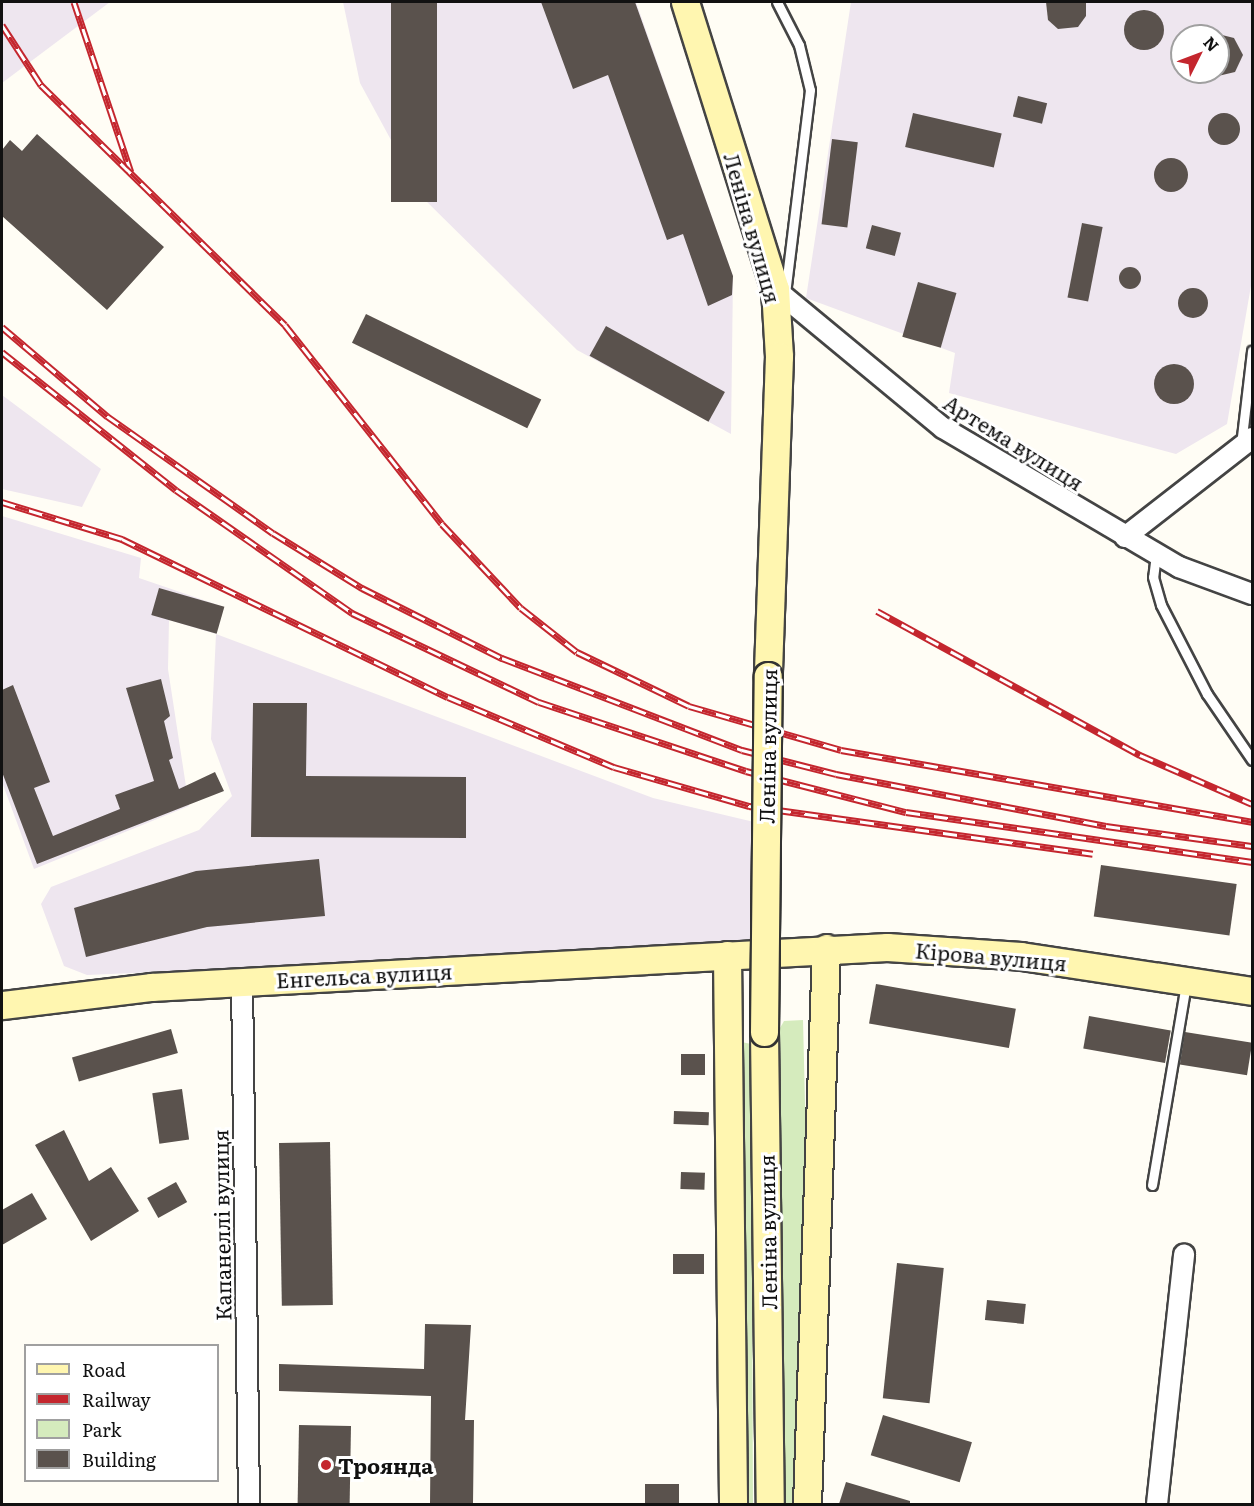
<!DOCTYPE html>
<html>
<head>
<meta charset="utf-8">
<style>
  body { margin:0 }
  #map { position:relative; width:1254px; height:1506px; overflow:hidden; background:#fffdf5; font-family:Literata,serif }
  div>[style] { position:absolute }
  .industrial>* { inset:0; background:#eee6ef }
  .green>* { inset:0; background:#d5ebbd }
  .building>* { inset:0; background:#5a524d; transform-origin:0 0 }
  .round { border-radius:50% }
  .roads { filter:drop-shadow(2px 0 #444) drop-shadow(-2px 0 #444) drop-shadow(0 2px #444) drop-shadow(0 -2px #444) }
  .lane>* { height:9px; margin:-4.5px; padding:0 4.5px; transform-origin:4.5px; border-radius:4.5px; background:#fff }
  .street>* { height:20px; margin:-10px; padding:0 10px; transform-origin:10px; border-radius:10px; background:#fff }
  .secondary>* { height:27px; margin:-13.5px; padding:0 13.5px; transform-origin:13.5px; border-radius:13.5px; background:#fff6b0 }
  .rail>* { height:7px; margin-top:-3.5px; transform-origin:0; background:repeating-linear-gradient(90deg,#fff 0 14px,#c4262e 0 28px); box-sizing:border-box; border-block:2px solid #c4262e }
  .bridges { filter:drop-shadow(2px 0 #333) drop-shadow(-2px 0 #333) drop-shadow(0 2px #333) drop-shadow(0 -2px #333) }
  .secondary-bridge>* { height:27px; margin:-13.5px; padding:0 13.5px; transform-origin:13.5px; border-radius:13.5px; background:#fff6b0 }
  .dots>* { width:16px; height:16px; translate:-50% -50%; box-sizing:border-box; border:3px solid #fff; border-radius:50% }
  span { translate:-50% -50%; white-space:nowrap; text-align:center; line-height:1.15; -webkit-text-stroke:6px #fff; paint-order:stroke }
  .street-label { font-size:21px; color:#111 }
  .poi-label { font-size:21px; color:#111; font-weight:700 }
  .left { translate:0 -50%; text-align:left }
  .frame { position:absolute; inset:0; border:3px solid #111; pointer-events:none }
  .legend { position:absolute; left:24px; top:1344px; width:195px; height:138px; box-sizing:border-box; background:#fff; border:2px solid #a0a0a0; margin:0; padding:8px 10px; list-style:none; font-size:18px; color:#111 }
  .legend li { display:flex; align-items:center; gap:12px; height:30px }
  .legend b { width:30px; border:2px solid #a0a0a0 }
  .north { position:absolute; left:1170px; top:24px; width:60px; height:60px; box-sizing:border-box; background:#fff; border:2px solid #a0a0a0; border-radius:50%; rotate:48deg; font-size:16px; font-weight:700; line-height:24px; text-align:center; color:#111 }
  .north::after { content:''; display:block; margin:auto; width:21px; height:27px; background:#c4262e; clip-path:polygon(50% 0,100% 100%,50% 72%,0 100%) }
</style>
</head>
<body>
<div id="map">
  <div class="industrial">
    <i style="clip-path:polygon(2px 2px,110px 2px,2px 83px)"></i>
    <i style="clip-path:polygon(343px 2px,636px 2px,733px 276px,731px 434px,577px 350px,422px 197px,360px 83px)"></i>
    <i style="clip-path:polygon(evenodd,851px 2px,1252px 2px,1252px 280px,1227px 424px,1176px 454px,949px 393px,955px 353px,806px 298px,851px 2px,1182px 36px,1218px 36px,1218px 72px,1182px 72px,1182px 36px)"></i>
    <i style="clip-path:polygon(2px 395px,101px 469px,82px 507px,2px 489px)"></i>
    <i style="clip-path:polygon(2px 516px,141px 558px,139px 578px,224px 607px,216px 634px,653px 798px,754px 822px,752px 946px,87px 975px,64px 966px,41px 904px,51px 887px,199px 830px,232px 796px,211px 739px,216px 634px,169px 620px,168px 669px,189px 806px,34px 869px,2px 782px)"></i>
  </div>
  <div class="green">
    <i style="clip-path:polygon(803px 1020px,807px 1187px,798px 1504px,784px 1504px,780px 1028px,784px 1021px)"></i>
    <i style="clip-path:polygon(737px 1041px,751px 1044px,753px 1504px,741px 1504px)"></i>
  </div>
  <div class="building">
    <i style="left:391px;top:2px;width:46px;height:200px"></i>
    <i style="clip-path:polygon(541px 2px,635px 2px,733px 276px,732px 295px,708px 306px,683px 234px,667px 240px,608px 75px,573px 89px)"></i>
    <i style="clip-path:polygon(1046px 2px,1086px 2px,1086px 16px,1078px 27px,1058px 29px,1048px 20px)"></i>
    <i class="round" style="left:1124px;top:10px;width:40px;height:40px"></i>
    <i style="clip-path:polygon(1218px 34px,1234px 38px,1243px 55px,1235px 72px,1218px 76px)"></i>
    <i style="left:1018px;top:96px;width:30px;height:21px;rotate:14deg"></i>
    <i class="round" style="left:1208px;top:113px;width:32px;height:32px"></i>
    <i style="left:913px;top:113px;width:91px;height:35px;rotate:13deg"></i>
    <i style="clip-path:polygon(37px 134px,164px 247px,107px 310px,2px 216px,2px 150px,10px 140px,22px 151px)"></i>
    <i style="left:832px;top:139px;width:26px;height:86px;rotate:7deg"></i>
    <i class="round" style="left:1154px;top:158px;width:34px;height:34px"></i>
    <i style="left:1082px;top:223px;width:21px;height:76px;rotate:11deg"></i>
    <i style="left:872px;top:225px;width:30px;height:24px;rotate:15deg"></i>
    <i class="round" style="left:1119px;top:267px;width:22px;height:22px"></i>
    <i style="left:918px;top:282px;width:40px;height:57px;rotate:16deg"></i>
    <i class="round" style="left:1178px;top:288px;width:30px;height:30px"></i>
    <i style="left:366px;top:314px;width:195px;height:32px;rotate:26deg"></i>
    <i style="left:606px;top:326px;width:136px;height:34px;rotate:29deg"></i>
    <i class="round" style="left:1154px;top:364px;width:40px;height:40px"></i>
    <i style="left:159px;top:588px;width:68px;height:28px;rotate:16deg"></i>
    <i style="clip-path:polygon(161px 679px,170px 716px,164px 721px,173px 758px,169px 760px,179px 789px,215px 772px,224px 791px,37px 864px,2px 772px,2px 690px,13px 685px,50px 782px,34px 788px,53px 836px,120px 809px,115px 795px,154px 781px,126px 688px)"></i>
    <i style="clip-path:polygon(253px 703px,307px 703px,306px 776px,466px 777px,466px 838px,251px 837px)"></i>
    <i style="clip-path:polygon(319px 859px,325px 916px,207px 927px,86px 957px,74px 908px,196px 871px)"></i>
    <i style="left:1101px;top:865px;width:137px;height:52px;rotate:8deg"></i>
    <i style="left:876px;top:984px;width:142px;height:40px;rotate:10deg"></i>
    <i style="left:1089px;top:1016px;width:83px;height:33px;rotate:10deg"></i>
    <i style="left:171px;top:1029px;width:25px;height:103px;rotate:74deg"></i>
    <i style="left:1185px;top:1032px;width:68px;height:33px;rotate:9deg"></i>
    <i style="left:681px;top:1054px;width:24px;height:21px"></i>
    <i style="left:182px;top:1089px;width:51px;height:30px;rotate:82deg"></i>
    <i style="left:674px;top:1111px;width:35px;height:13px;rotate:2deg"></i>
    <i style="clip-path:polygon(64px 1130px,89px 1181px,111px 1167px,139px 1211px,91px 1241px,35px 1145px)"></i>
    <i style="left:330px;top:1142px;width:163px;height:51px;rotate:89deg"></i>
    <i style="left:681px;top:1172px;width:24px;height:17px;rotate:2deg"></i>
    <i style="left:176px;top:1182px;width:23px;height:33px;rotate:61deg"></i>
    <i style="clip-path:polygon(32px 1193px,47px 1219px,2px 1245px,2px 1210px)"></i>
    <i style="left:673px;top:1254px;width:31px;height:20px"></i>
    <i style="left:897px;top:1263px;width:47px;height:136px;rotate:6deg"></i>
    <i style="left:987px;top:1300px;width:39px;height:20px;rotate:6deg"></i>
    <i style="clip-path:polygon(425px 1324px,471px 1325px,465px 1420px,474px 1420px,473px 1504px,430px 1504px,431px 1396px,279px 1391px,279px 1364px,424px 1369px)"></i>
    <i style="left:883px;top:1415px;width:93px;height:42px;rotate:17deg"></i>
    <i style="left:299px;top:1425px;width:52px;height:79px;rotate:1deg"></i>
    <i style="clip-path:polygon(846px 1482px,910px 1501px,910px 1504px,839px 1504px)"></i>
    <i style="left:645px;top:1484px;width:34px;height:20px"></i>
  </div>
  <div class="roads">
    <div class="lane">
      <i style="left:777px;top:2px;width:48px;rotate:62.9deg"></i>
      <i style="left:799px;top:45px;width:46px;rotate:76.3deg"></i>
      <i style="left:810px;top:90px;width:205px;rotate:97deg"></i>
      <i style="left:1241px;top:445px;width:95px;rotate:-83.3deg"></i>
      <i style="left:1156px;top:554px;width:23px;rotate:97deg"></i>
      <i style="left:1153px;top:577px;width:29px;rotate:74deg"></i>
      <i style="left:1161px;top:605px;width:100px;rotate:62.7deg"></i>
      <i style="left:1207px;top:694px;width:80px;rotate:55.7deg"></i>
      <i style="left:1152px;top:1185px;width:205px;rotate:-80.4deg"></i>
    </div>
    <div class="street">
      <i style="left:775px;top:289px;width:218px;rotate:39.6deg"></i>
      <i style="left:943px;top:428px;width:274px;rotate:30.5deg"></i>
      <i style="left:1179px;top:567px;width:78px;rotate:20.3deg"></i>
      <i style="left:1125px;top:537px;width:161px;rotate:-37.9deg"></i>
      <i style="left:242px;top:981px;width:523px;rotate:89.23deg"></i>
      <i style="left:1157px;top:1504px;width:251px;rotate:-83.8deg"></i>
    </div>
    <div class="secondary">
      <i style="left:685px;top:2px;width:301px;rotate:72.6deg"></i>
      <i style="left:775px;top:289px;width:67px;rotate:86.6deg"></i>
      <i style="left:779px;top:356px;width:320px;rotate:92deg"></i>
      <i style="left:727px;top:955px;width:549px;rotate:89.37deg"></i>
      <i style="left:2px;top:1005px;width:150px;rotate:-6.9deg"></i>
      <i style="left:151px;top:987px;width:737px;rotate:-3.11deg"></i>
      <i style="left:887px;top:947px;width:134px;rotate:3.8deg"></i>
      <i style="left:1021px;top:956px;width:234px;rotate:8.6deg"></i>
      <i style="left:764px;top:1032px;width:472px;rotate:89.3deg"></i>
      <i style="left:807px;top:1504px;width:556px;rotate:-88.04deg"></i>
    </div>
  </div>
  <div class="rail">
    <i style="left:74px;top:2px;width:179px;rotate:71.5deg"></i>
    <i style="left:2px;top:25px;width:72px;rotate:57deg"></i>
    <i style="left:41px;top:85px;width:342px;rotate:44.5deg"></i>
    <i style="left:285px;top:325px;width:253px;rotate:51.7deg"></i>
    <i style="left:442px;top:524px;width:115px;rotate:46.8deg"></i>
    <i style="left:521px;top:608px;width:71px;rotate:38.2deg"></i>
    <i style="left:577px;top:652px;width:124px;rotate:25.7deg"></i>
    <i style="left:689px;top:706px;width:158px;rotate:16.1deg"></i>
    <i style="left:841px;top:750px;width:417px;rotate:9.9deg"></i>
    <i style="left:2px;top:327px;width:138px;rotate:40.3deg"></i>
    <i style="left:107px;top:416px;width:203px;rotate:35.2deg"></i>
    <i style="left:273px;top:533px;width:105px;rotate:31.7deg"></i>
    <i style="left:362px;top:588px;width:157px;rotate:26.6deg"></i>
    <i style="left:502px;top:658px;width:257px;rotate:21deg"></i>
    <i style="left:742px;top:750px;width:97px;rotate:14.3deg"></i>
    <i style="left:836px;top:774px;width:275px;rotate:10.9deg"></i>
    <i style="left:1106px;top:826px;width:147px;rotate:7.8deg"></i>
    <i style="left:2px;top:352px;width:222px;rotate:38.4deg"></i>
    <i style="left:176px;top:490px;width:215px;rotate:34.9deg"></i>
    <i style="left:352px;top:613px;width:207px;rotate:25.5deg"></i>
    <i style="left:539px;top:702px;width:218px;rotate:18.4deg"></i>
    <i style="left:746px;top:771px;width:165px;rotate:14.4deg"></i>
    <i style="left:906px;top:812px;width:350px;rotate:8.2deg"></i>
    <i style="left:2px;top:502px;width:126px;rotate:17.1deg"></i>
    <i style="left:122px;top:539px;width:362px;rotate:25.9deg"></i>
    <i style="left:448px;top:697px;width:180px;rotate:22.9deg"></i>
    <i style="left:614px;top:767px;width:141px;rotate:16.1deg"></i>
    <i style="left:749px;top:806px;width:347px;rotate:7.9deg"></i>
    <i style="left:877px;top:611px;width:300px;rotate:28.7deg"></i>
    <i style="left:1140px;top:755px;width:122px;rotate:23.6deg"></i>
  </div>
  <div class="bridges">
    <div class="secondary-bridge">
      <i style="left:764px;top:1032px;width:356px;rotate:-89.4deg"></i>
    </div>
  </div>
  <div class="dots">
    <i style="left:326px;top:1465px;background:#c4262e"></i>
  </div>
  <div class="street-label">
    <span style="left:753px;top:228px;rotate:74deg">Леніна вулиця</span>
    <span style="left:1014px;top:442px;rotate:32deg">Артема вулиця</span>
    <span style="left:767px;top:746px;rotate:-89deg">Леніна вулиця</span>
    <span style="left:991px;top:956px;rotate:5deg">Кірова вулиця</span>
    <span style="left:364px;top:975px;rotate:-3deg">Енгельса вулиця</span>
    <span style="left:221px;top:1225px;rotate:-91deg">Капанеллі вулиця</span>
    <span style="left:767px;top:1232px;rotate:-91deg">Леніна вулиця</span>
  </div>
  <div class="poi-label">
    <span class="left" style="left:338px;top:1465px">Троянда</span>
  </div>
  <div class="frame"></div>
  <ul class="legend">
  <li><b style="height:8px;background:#fff6b0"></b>Road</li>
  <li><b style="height:8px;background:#c4262e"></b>Railway</li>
  <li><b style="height:16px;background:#d5ebbd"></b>Park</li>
  <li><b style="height:16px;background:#5a524d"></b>Building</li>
  </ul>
  <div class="north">N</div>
</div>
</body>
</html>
